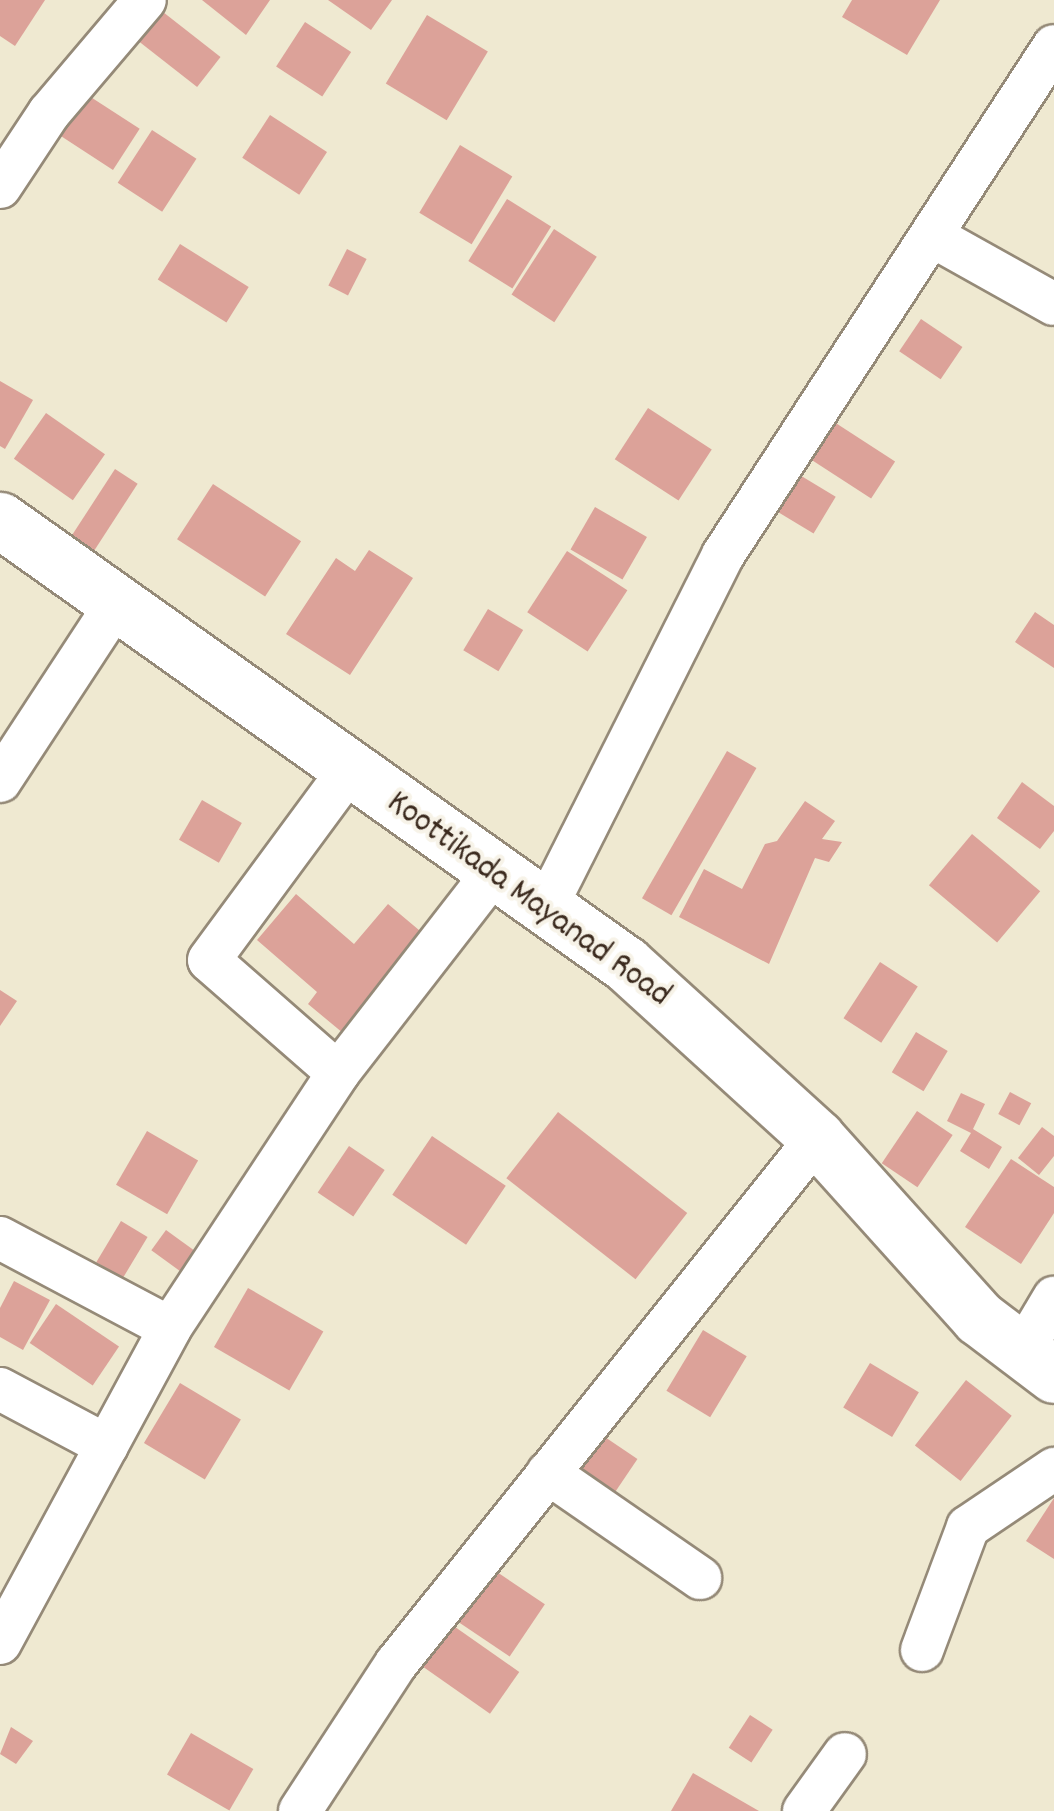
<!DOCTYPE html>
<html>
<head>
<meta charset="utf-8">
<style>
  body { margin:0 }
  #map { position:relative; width:1054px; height:1811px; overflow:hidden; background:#efe9d1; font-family:Dekko,sans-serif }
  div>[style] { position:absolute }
  .building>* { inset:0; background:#dca299; transform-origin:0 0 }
  .roads { filter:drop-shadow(2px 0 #958a78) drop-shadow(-2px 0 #958a78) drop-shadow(0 2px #958a78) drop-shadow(0 -2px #958a78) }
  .street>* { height:42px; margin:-21px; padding:0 21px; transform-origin:21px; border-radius:21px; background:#fff }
  .secondary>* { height:55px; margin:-27.5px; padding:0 27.5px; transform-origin:27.5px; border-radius:27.5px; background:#fff }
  span { translate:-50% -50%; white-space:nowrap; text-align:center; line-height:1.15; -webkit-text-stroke:8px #f7f3e8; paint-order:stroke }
  .street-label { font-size:35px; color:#3b2a1e }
</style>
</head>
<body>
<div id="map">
  <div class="building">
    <i style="clip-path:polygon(0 0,45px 0,15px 46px,0 36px)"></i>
    <i style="clip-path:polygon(202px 0,270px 0,246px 35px)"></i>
    <i style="clip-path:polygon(328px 0,392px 0,371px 30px)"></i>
    <i style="clip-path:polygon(852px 0,940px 0,907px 55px,842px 17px)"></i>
    <i style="left:163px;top:12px;width:73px;height:38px;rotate:38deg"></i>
    <i style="left:427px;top:15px;width:71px;height:80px;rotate:31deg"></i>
    <i style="left:305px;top:22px;width:55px;height:53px;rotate:33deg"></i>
    <i style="left:86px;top:94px;width:64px;height:49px;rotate:33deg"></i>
    <i style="left:270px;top:115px;width:68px;height:51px;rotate:33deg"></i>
    <i style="left:152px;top:130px;width:53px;height:63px;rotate:33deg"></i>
    <i style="left:460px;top:145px;width:61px;height:79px;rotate:31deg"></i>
    <i style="left:507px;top:199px;width:52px;height:73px;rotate:32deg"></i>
    <i style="left:554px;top:229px;width:51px;height:78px;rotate:33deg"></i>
    <i style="left:180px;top:244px;width:81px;height:42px;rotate:32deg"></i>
    <i style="left:347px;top:249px;width:22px;height:41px;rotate:27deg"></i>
    <i style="left:921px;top:319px;width:50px;height:39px;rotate:34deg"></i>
    <i style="clip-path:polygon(0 381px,33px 400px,5px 449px,0 446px)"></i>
    <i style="left:648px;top:408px;width:76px;height:61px;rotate:33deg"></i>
    <i style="left:46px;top:413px;width:72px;height:56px;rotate:35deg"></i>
    <i style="left:828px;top:418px;width:80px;height:44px;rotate:33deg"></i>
    <i style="left:115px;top:469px;width:27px;height:82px;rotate:33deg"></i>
    <i style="left:798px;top:474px;width:44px;height:43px;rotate:31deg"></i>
    <i style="left:213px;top:484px;width:105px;height:66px;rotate:33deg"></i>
    <i style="left:595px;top:507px;width:60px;height:49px;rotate:30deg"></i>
    <i style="clip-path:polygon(369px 550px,413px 578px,350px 675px,286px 634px,336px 558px,355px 571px)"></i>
    <i style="left:567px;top:551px;width:72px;height:73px;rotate:33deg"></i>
    <i style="left:488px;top:609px;width:41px;height:48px;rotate:31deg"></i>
    <i style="clip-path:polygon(1035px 612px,1054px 625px,1054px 668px,1015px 642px)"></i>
    <i style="left:727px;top:751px;width:34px;height:170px;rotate:30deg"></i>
    <i style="clip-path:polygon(1022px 782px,1054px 806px,1054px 831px,1040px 849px,997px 818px)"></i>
    <i style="left:202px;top:800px;width:46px;height:46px;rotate:30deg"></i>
    <i style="clip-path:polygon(805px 801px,835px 821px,822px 839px,842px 842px,829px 862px,815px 858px,769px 964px,679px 917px,704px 869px,742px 889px,765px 844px,777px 841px)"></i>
    <i style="left:972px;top:834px;width:89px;height:67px;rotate:40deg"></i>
    <i style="clip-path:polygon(296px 894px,354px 944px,388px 904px,432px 941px,349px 1038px,308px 1004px,317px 992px,257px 940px)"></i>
    <i style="left:880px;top:962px;width:45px;height:67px;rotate:33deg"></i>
    <i style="clip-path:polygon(0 990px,17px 1001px,0 1026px)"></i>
    <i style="left:916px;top:1032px;width:37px;height:47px;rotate:31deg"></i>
    <i style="left:1010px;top:1092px;width:24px;height:25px;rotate:28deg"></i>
    <i style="clip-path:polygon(961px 1093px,985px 1104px,973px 1129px,1002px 1147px,989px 1169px,960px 1151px,971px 1133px,947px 1121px)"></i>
    <i style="left:917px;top:1111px;width:43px;height:63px;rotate:34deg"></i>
    <i style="left:558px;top:1112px;width:164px;height:84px;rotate:38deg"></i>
    <i style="clip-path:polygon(1042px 1127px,1054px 1136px,1054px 1156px,1039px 1175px,1018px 1158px)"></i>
    <i style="left:147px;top:1131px;width:59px;height:62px;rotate:30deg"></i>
    <i style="left:432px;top:1136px;width:89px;height:71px;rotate:34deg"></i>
    <i style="left:349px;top:1146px;width:43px;height:56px;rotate:34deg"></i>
    <i style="clip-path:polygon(1011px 1159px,1054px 1187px,1054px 1213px,1021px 1264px,965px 1227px)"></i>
    <i style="left:121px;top:1221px;width:31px;height:48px;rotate:31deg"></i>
    <i style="left:166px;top:1230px;width:43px;height:25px;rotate:36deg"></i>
    <i style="clip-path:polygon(14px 1281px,50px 1300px,23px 1350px,0 1337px,0 1308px)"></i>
    <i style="left:248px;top:1288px;width:87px;height:68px;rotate:30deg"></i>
    <i style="left:56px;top:1304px;width:76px;height:47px;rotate:34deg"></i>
    <i style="left:703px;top:1330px;width:51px;height:71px;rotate:31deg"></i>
    <i style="left:870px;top:1363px;width:57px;height:52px;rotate:31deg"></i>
    <i style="left:966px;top:1380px;width:58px;height:83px;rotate:38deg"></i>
    <i style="left:180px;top:1383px;width:71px;height:70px;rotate:31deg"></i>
    <i style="left:596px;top:1431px;width:50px;height:45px;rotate:34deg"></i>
    <i style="clip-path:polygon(1054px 1498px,1054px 1559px,1026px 1541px)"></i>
    <i style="left:491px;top:1568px;width:65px;height:63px;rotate:34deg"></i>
    <i style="left:448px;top:1622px;width:87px;height:51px;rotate:35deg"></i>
    <i style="left:750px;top:1715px;width:27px;height:39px;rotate:33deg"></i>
    <i style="clip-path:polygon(11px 1727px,33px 1741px,16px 1764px,0 1754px)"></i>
    <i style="left:191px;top:1733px;width:72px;height:48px;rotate:30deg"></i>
    <i style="clip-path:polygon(693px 1773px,759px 1811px,671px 1811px)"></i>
  </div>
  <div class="roads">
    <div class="street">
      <i style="left:0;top:187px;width:89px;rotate:-56.5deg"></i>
      <i style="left:49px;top:113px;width:148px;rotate:-49.7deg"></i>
      <i style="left:934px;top:237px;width:137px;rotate:29.2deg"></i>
      <i style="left:0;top:781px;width:210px;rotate:-56.8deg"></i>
      <i style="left:544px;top:911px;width:398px;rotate:-63.3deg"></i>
      <i style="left:723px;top:555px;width:607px;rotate:-56.96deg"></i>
      <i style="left:338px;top:1073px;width:171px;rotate:-138.8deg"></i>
      <i style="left:209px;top:960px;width:236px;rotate:-53.6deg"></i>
      <i style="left:0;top:1238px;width:192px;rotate:27.9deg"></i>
      <i style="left:1023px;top:1350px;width:61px;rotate:-59.2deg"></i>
      <i style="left:0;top:1389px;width:121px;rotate:28deg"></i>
      <i style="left:548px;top:1473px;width:185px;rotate:34.6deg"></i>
      <i style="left:0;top:1643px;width:358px;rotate:-61.6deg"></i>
      <i style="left:170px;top:1328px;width:305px;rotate:-56.6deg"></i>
      <i style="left:338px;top:1073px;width:258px;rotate:-52.2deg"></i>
      <i style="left:922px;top:1650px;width:131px;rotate:-69.5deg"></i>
      <i style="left:968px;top:1527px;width:104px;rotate:-34deg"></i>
      <i style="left:300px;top:1811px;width:176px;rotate:-56.9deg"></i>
      <i style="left:396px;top:1664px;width:674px;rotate:-51.33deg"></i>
      <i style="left:804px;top:1811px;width:70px;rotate:-54.3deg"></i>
    </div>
    <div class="secondary">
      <i style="left:0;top:520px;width:767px;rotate:35.35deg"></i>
      <i style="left:626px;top:964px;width:258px;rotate:42.3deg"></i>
      <i style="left:817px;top:1138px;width:242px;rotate:48deg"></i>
      <i style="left:979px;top:1318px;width:94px;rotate:37.2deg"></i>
    </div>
  </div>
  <div class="street-label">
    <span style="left:528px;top:900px;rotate:36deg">Koottikada Mayanad Road</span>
  </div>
</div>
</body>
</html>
